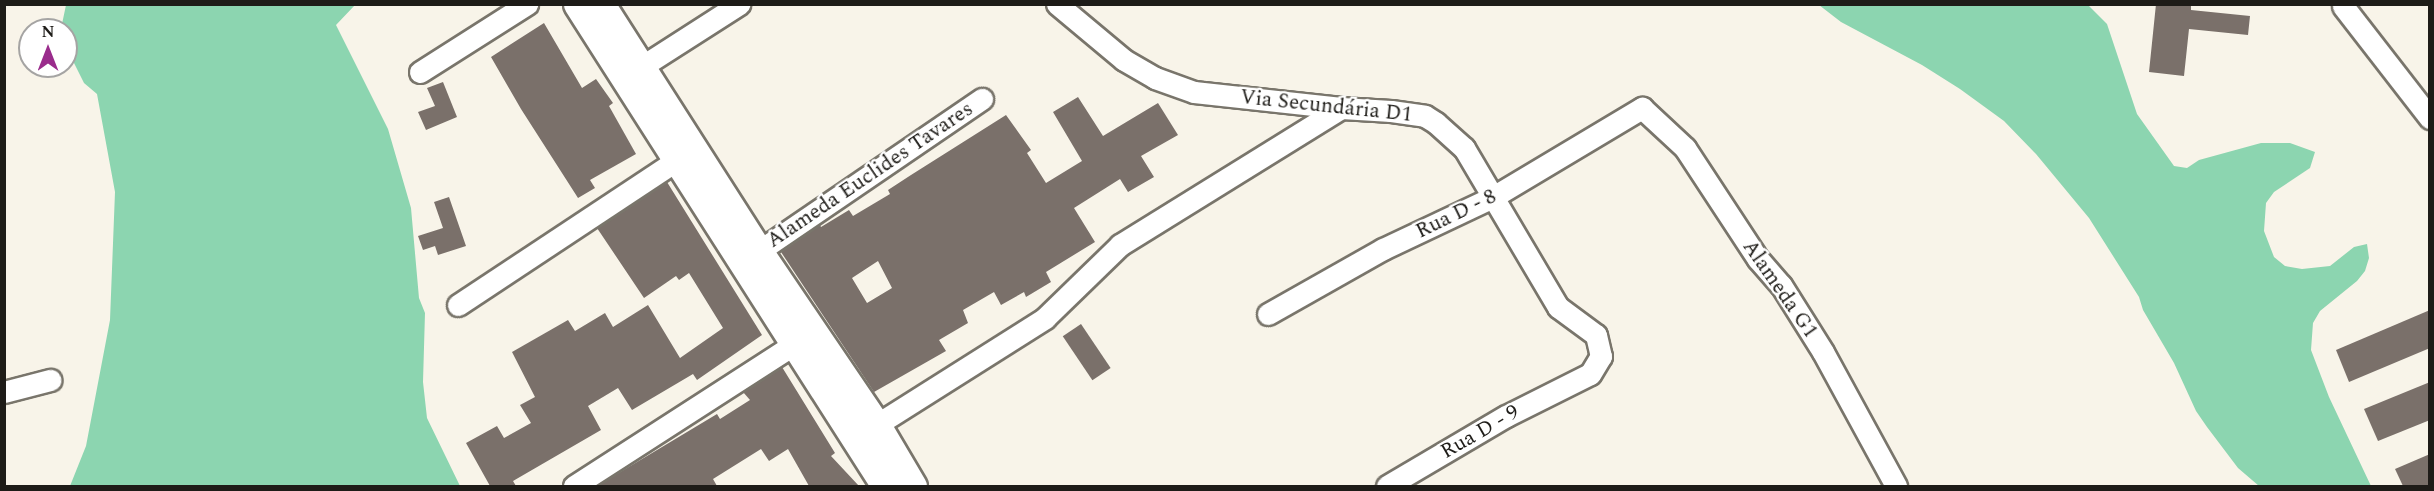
<!DOCTYPE html>
<html>
<head>
<meta charset="utf-8">
<style>
  body { margin:0 }
  #map { position:relative; width:2434px; height:491px; overflow:hidden; background:#f8f4e9; font-family:Spectral,serif }
  div>[style] { position:absolute }
  .green>* { inset:0; background:#8cd5b0 }
  .building>* { inset:0; background:#7a706a; transform-origin:0 0 }
  .roads { filter:drop-shadow(2px 0 #79756b) drop-shadow(-2px 0 #79756b) drop-shadow(0 2px #79756b) drop-shadow(0 -2px #79756b) }
  .minor>* { height:21px; margin:-10.5px; padding:0 10.5px; transform-origin:10.5px; border-radius:10.5px; background:#fff }
  .tertiary>* { height:27px; margin:-13.5px; padding:0 13.5px; transform-origin:13.5px; border-radius:13.5px; background:#fff }
  span { translate:-50% -50%; white-space:nowrap; text-align:center; line-height:1.15; -webkit-text-stroke:4.5px #fff; paint-order:stroke }
  .street-label { font-size:21px; color:#1e1c18 }
  .frame { position:absolute; inset:0; border:6px solid #1e1c18; pointer-events:none }
  .north { position:absolute; left:18px; top:18px; width:60px; height:60px; box-sizing:border-box; background:#fff; border:2px solid #a5a4a3; border-radius:50%; rotate:0deg; font-size:16px; font-weight:700; line-height:24px; text-align:center; color:#1e1c18 }
  .north::after { content:''; display:block; margin:auto; width:21px; height:27px; background:#9a2c8c; clip-path:polygon(50% 0,100% 100%,50% 72%,0 100%) }
</style>
</head>
<body>
<div id="map">
  <div class="green">
    <i style="clip-path:polygon(66px 5px,355px 5px,336px 25px,388px 129px,411px 208px,419px 298px,425px 313px,423px 382px,427px 418px,460px 486px,70px 486px,86px 446px,110px 320px,115px 192px,97px 94px,84px 83px,70px 55px,66px 30px,62px 24px)"></i>
    <i style="clip-path:polygon(1819px 5px,2088px 5px,2107px 24px,2137px 114px,2174px 166px,2187px 168px,2199px 160px,2261px 143px,2290px 143px,2315px 152px,2310px 168px,2274px 192px,2266px 203px,2264px 231px,2274px 257px,2285px 266px,2302px 269px,2330px 266px,2354px 247px,2367px 244px,2369px 258px,2365px 271px,2357px 281px,2320px 311px,2313px 323px,2311px 350px,2329px 397px,2371px 486px,2259px 486px,2238px 468px,2207px 427px,2196px 411px,2174px 363px,2143px 310px,2139px 297px,2089px 218px,2036px 154px,2004px 121px,1960px 89px,1922px 65px,1841px 22px)"></i>
  </div>
  <div class="building">
    <i style="clip-path:polygon(2156px 4px,2191px 4px,2191px 10px,2250px 16px,2248px 35px,2189px 29px,2184px 76px,2149px 72px)"></i>
    <i style="clip-path:polygon(544px 23px,582px 88px,596px 79px,613px 103px,609px 106px,636px 154px,590px 180px,595px 188px,578px 198px,521px 109px,491px 57px)"></i>
    <i style="clip-path:polygon(443px 82px,457px 117px,426px 130px,418px 112px,435px 106px,427px 88px)"></i>
    <i style="clip-path:polygon(evenodd,1078px 97px,1103px 136px,1158px 103px,1178px 135px,1141px 156px,1154px 177px,1128px 192px,1120px 179px,1074px 208px,1095px 242px,1046px 272px,1051px 282px,1026px 297px,1024px 292px,1001px 305px,994px 292px,963px 310px,968px 323px,939px 340px,946px 351px,874px 392px,781px 252px,820px 225px,821px 227px,849px 210px,853px 216px,890px 194px,888px 190px,911px 175px,1006px 115px,1031px 150px,1027px 153px,1046px 183px,1082px 161px,1053px 112px,1078px 97px,878px 261px,892px 288px,867px 303px,852px 278px,878px 261px)"></i>
    <i style="clip-path:polygon(667px 182px,762px 335px,697px 380px,693px 374px,632px 410px,618px 388px,588px 406px,601px 430px,513px 481px,516px 486px,490px 486px,466px 443px,497px 426px,504px 438px,531px 423px,520px 405px,535px 397px,512px 352px,568px 320px,575px 331px,605px 313px,613px 327px,648px 305px,680px 358px,723px 328px,689px 273px,679px 280px,676px 276px,644px 298px,597px 228px)"></i>
    <i style="clip-path:polygon(449px 197px,466px 246px,438px 255px,435px 246px,423px 250px,418px 236px,443px 228px,434px 202px)"></i>
    <i style="clip-path:polygon(2430px 310px,2430px 348px,2349px 382px,2336px 350px)"></i>
    <i style="left:1081px;top:324px;width:53px;height:22px;rotate:56deg"></i>
    <i style="clip-path:polygon(782px 367px,835px 453px,831px 456px,859px 486px,809px 486px,788px 449px,769px 461px,761px 449px,713px 479px,717px 486px,597px 486px,717px 414px,720px 419px,750px 400px,743px 392px)"></i>
    <i style="clip-path:polygon(2430px 382px,2430px 420px,2378px 441px,2364px 409px)"></i>
    <i style="clip-path:polygon(2430px 454px,2430px 486px,2403px 486px,2395px 469px)"></i>
  </div>
  <div class="roads">
    <div class="minor">
      <i style="left:1057px;top:4px;width:87px;rotate:39.9deg"></i>
      <i style="left:1124px;top:60px;width:36px;rotate:30deg"></i>
      <i style="left:1155px;top:78px;width:41px;rotate:19.7deg"></i>
      <i style="left:1194px;top:92px;width:148px;rotate:6.2deg"></i>
      <i style="left:1341px;top:108px;width:50px;rotate:3.4deg"></i>
      <i style="left:1391px;top:111px;width:34px;rotate:8deg"></i>
      <i style="left:1425px;top:116px;width:13px;rotate:32deg"></i>
      <i style="left:1436px;top:123px;width:38px;rotate:42deg"></i>
      <i style="left:1464px;top:148px;width:185px;rotate:59.4deg"></i>
      <i style="left:1558px;top:307px;width:47px;rotate:36.4deg"></i>
      <i style="left:1596px;top:335px;width:22px;rotate:77deg"></i>
      <i style="left:1601px;top:356px;width:21px;rotate:121deg"></i>
      <i style="left:1590px;top:374px;width:94px;rotate:153.4deg"></i>
      <i style="left:1506px;top:416px;width:138px;rotate:149.5deg"></i>
      <i style="left:2343px;top:6px;width:142px;rotate:52.2deg"></i>
      <i style="left:641px;top:67px;width:117px;rotate:-32.7deg"></i>
      <i style="left:420px;top:72px;width:127px;rotate:-32.4deg"></i>
      <i style="left:759px;top:251px;width:270px;rotate:-34.3deg"></i>
      <i style="left:458px;top:305px;width:263px;rotate:-33.5deg"></i>
      <i style="left:1268px;top:314px;width:132px;rotate:-29.5deg"></i>
      <i style="left:1383px;top:249px;width:122px;rotate:-25.3deg"></i>
      <i style="left:1493px;top:197px;width:174px;rotate:-30.9deg"></i>
      <i style="left:1642px;top:108px;width:59px;rotate:42.9deg"></i>
      <i style="left:1685px;top:148px;width:133px;rotate:56.7deg"></i>
      <i style="left:1758px;top:259px;width:35px;rotate:49deg"></i>
      <i style="left:1781px;top:285px;width:79px;rotate:57.9deg"></i>
      <i style="left:1823px;top:352px;width:153px;rotate:61.4deg"></i>
      <i style="left:4px;top:392px;width:48px;rotate:-14.6deg"></i>
      <i style="left:865px;top:432px;width:213px;rotate:-32.3deg"></i>
      <i style="left:1045px;top:318px;width:105px;rotate:-44.2deg"></i>
      <i style="left:1120px;top:245px;width:260px;rotate:-31.8deg"></i>
      <i style="left:574px;top:486px;width:262px;rotate:-32.8deg"></i>
    </div>
    <div class="tertiary">
      <i style="left:577px;top:4px;width:572px;rotate:57.42deg"></i>
      <i style="left:601px;top:4px;width:293px;rotate:57.4deg"></i>
      <i style="left:759px;top:251px;width:210px;rotate:55.9deg"></i>
      <i style="left:877px;top:425px;width:71px;rotate:59.5deg"></i>
    </div>
  </div>
  <div class="street-label">
    <span style="left:1326px;top:106px;rotate:6deg">Via Secundária D1</span>
    <span style="left:870px;top:175px;rotate:-34deg">Alameda Euclides Tavares</span>
    <span style="left:1456px;top:214px;rotate:-26deg">Rua D - 8</span>
    <span style="left:1780px;top:289px;rotate:55deg">Alameda G1</span>
    <span style="left:1480px;top:432px;rotate:-30deg">Rua D - 9</span>
  </div>
  <div class="frame"></div>
  <div class="north">N</div>
</div>
</body>
</html>
